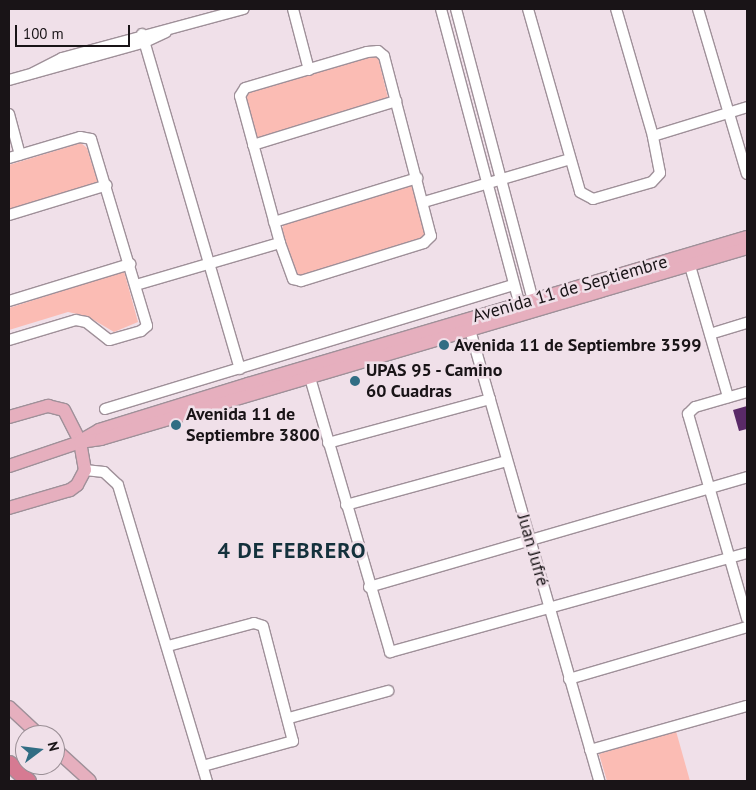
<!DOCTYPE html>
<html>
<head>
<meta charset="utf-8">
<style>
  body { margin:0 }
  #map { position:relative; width:756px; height:790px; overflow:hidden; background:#f0e0e9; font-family:"PT Sans",sans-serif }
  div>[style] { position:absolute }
  .green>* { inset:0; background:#fbbcb4 }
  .building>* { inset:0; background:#5a2a68 }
  .roads { filter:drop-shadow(1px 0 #9f9099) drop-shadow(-1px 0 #9f9099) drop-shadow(0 1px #9f9099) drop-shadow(0 -1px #9f9099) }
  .minor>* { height:10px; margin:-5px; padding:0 5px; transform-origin:5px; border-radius:5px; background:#fff }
  .major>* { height:12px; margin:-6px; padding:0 6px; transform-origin:6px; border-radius:6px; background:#e6afbe }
  .highway>* { height:15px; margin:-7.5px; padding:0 7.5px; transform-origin:7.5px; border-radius:7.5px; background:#d67a92 }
  .dots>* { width:14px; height:14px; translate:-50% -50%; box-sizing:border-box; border:2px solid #f0e0e9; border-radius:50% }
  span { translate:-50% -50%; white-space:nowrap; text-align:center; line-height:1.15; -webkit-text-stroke:5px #f0e0e9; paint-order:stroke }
  .street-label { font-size:18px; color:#191417 }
  .poi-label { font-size:18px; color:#191417; font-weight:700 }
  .left { translate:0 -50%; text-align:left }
  .district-label { font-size:22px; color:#14313c; font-weight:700; letter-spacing:1px }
  .frame { position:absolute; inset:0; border:10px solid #191417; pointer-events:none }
  .north { position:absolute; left:15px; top:725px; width:50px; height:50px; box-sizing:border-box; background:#f0e0e9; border:1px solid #9a8e95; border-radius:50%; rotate:75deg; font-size:14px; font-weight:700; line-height:20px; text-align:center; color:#191417 }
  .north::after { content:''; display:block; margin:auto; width:18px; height:22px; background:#316d84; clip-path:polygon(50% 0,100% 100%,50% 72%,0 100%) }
  .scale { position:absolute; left:15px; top:25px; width:115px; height:22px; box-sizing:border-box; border:2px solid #191417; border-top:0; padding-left:6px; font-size:15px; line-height:18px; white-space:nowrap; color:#191417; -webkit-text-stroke:4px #f0e0e9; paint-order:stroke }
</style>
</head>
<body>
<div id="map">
  <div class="green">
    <i style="clip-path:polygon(373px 56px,378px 57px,388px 98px,260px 138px,253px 136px,244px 100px,246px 93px)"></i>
    <i style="clip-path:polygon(81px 143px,87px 148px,98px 183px,9px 209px,9px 165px)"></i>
    <i style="clip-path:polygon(411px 183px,427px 233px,423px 240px,301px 276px,294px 274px,282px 229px,284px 224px)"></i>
    <i style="clip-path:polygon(124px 271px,138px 322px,114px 332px,87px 316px,68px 312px,9px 330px,9px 308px)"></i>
    <i style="clip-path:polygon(676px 731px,690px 781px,607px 781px,599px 754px)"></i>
  </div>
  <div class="building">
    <i style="clip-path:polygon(747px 406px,747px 429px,739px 431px,733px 410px)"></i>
  </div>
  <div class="roads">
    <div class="minor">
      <i style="left:293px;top:9px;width:63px;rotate:75.3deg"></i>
      <i style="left:441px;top:9px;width:311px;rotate:75.1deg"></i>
      <i style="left:456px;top:9px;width:306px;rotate:75.2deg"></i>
      <i style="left:528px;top:9px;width:190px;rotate:74.1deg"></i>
      <i style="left:580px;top:192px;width:15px;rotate:28deg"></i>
      <i style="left:593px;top:199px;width:61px;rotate:-16.1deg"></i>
      <i style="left:652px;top:182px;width:12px;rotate:-48deg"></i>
      <i style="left:660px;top:173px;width:38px;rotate:-101deg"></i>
      <i style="left:653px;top:136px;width:132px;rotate:-106.2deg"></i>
      <i style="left:698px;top:9px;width:172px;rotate:73.5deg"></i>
      <i style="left:142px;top:34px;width:349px;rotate:73.7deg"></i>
      <i style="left:378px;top:51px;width:8px;rotate:40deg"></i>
      <i style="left:384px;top:56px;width:186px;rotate:75.4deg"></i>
      <i style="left:431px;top:236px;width:10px;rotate:135deg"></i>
      <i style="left:424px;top:243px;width:129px;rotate:162.8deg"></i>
      <i style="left:301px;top:281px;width:8px;rotate:-166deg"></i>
      <i style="left:293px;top:279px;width:38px;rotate:-110deg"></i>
      <i style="left:280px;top:243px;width:152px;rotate:-105.2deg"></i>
      <i style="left:240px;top:96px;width:9px;rotate:-58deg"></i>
      <i style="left:245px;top:88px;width:127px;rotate:-16.4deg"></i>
      <i style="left:367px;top:52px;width:11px;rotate:-5deg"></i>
      <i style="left:33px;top:73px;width:33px;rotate:-27deg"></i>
      <i style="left:62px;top:58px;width:188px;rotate:-15.1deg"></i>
      <i style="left:9px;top:80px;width:141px;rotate:-15.6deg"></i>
      <i style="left:145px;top:42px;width:23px;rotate:-25deg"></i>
      <i style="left:9px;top:114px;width:42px;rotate:75deg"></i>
      <i style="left:653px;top:136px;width:98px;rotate:-17.1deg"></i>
      <i style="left:253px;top:145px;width:150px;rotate:-17.1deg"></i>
      <i style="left:9px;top:158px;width:74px;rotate:-16.5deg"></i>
      <i style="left:80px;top:137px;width:11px;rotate:10deg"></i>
      <i style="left:91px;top:139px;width:195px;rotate:73.3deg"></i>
      <i style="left:147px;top:326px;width:8px;rotate:140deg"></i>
      <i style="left:141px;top:331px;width:33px;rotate:164deg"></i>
      <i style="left:109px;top:340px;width:29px;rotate:-142deg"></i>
      <i style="left:86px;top:322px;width:10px;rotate:-169deg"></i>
      <i style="left:76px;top:320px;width:70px;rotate:163.4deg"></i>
      <i style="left:424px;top:202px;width:152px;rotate:-16.4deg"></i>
      <i style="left:9px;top:215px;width:102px;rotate:-17deg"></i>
      <i style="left:274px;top:222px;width:150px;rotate:-17.1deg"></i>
      <i style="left:688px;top:259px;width:144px;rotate:73.8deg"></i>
      <i style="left:136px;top:285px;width:150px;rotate:-16.3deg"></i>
      <i style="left:9px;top:301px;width:127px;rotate:-17deg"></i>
      <i style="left:468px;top:323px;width:476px;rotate:74deg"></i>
      <i style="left:710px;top:334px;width:39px;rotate:-17deg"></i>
      <i style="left:308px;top:371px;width:293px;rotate:73.7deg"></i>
      <i style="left:390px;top:652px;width:370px;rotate:-15.5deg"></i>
      <i style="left:747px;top:392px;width:54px;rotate:163.9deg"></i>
      <i style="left:695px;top:407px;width:10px;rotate:135deg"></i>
      <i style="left:688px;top:414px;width:213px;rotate:73.9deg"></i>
      <i style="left:105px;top:409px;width:427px;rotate:-16.9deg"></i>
      <i style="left:328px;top:443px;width:168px;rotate:-15.2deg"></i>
      <i style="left:85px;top:470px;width:19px;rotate:6deg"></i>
      <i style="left:104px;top:472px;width:19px;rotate:43deg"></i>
      <i style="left:118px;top:485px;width:309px;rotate:73.3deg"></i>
      <i style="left:346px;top:505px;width:167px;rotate:-15.3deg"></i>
      <i style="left:369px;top:587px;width:394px;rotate:-16.2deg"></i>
      <i style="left:168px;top:646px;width:89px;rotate:-15deg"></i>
      <i style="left:254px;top:623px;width:9px;rotate:18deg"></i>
      <i style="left:263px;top:626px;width:119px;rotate:75.4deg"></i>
      <i style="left:293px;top:741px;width:93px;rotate:164.5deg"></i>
      <i style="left:569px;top:679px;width:185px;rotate:-16.3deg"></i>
      <i style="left:289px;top:718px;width:103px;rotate:-15.3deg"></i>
      <i style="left:590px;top:750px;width:163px;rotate:-15.7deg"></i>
    </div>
    <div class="major">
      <i style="left:9px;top:417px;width:41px;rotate:-15.8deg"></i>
      <i style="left:48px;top:406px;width:16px;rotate:14deg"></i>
      <i style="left:64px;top:410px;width:36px;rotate:63deg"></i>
      <i style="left:80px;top:442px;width:28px;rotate:80deg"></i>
      <i style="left:85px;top:470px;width:17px;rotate:118deg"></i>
      <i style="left:77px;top:485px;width:9px;rotate:144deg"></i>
      <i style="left:70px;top:490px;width:64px;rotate:163.6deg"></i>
      <i style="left:82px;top:440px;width:20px;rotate:-30deg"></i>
      <i style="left:99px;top:430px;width:156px;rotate:-17.2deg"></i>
      <i style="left:248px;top:384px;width:520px;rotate:-16.41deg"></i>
      <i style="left:9px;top:466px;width:75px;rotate:-18.7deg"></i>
      <i style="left:80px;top:442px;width:21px;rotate:-8deg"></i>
      <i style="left:101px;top:439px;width:674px;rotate:-16.47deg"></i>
      <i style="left:9px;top:707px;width:41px;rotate:43deg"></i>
      <i style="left:55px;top:749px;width:47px;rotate:42.4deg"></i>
    </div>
    <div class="highway">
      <i style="left:9px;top:763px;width:26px;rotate:43deg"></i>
    </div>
  </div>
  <div class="dots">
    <i style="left:444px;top:345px;background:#316d84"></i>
    <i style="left:355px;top:381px;background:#316d84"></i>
    <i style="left:176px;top:425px;background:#316d84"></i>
  </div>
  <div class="street-label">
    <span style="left:570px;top:289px;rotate:-16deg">Avenida 11 de Septiembre</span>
    <span style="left:533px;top:550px;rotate:74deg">Juan Jufré</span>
  </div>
  <div class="poi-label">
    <span class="left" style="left:454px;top:345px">Avenida 11 de Septiembre 3599</span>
    <span class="left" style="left:366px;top:381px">UPAS 95 - Camino<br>60 Cuadras</span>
    <span class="left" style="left:186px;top:425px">Avenida 11 de<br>Septiembre 3800</span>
  </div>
  <div class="district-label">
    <span style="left:292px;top:551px">4 DE FEBRERO</span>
  </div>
  <div class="frame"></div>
  <div class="north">N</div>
  <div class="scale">100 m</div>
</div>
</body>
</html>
